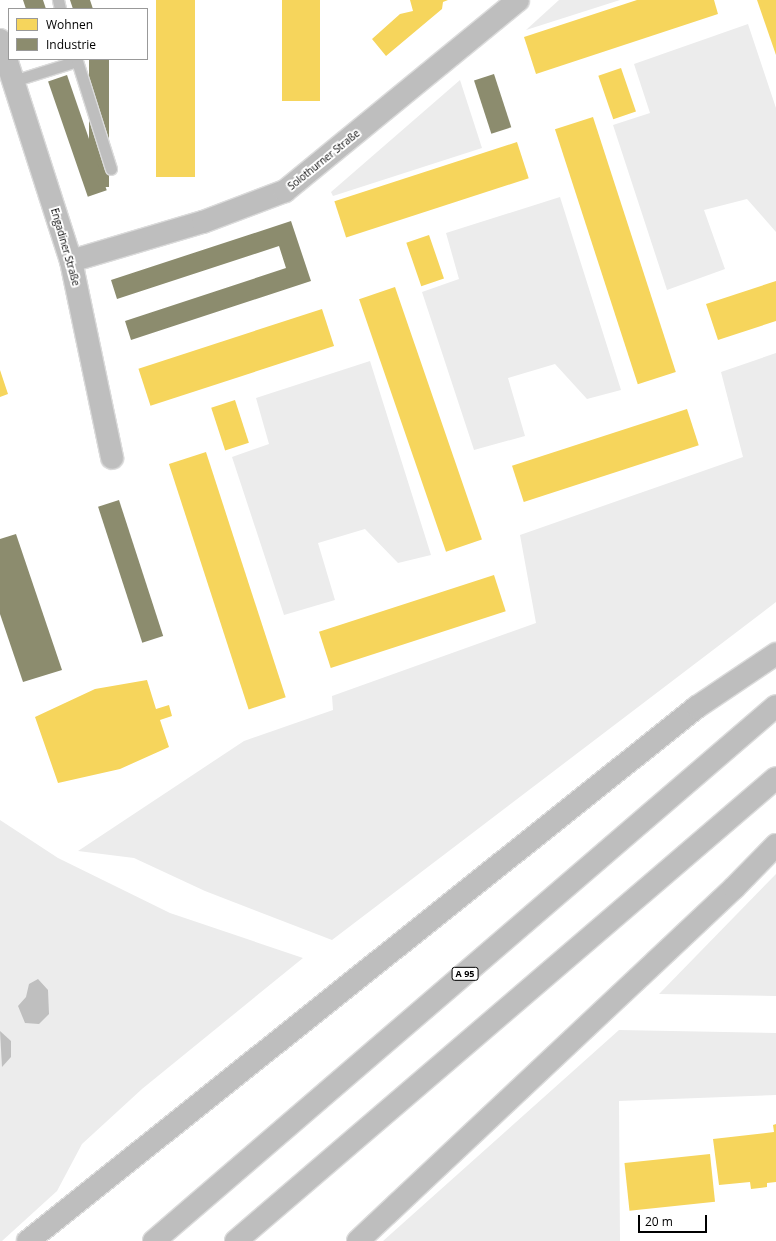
<!DOCTYPE html>
<html>
<head>
<meta charset="utf-8">
<style>
  body { margin:0 }
  #map { position:relative; width:776px; height:1241px; overflow:hidden; background:#fff; font-family:"Open Sans",sans-serif }
  div>[style] { position:absolute }
  .green>* { inset:0; background:#ececec }
  .water>* { inset:0; background:#bfbfbf }
  .homes>* { inset:0; background:#f6d55c; transform-origin:0 0 }
  .industry>* { inset:0; background:#8c8c6e; transform-origin:0 0 }
  .roads { filter:drop-shadow(1px 0 #dbdbdb) drop-shadow(-1px 0 #dbdbdb) drop-shadow(0 1px #dbdbdb) drop-shadow(0 -1px #dbdbdb) }
  .lane>* { height:11px; margin:-5.5px; padding:0 5.5px; transform-origin:5.5px; border-radius:5.5px; background:#bebebe }
  .street>* { height:22px; margin:-11px; padding:0 11px; transform-origin:11px; border-radius:11px; background:#bebebe }
  .highway>* { height:22px; margin:-11px; padding:0 11px; transform-origin:11px; border-radius:11px; background:#bebebe }
  span { translate:-50% -50%; white-space:nowrap; text-align:center; line-height:1.15; -webkit-text-stroke:4px #fff; paint-order:stroke }
  .shield-label span { padding:1px 3px; background:#fff; border:1px solid; border-radius:3px; -webkit-text-stroke-width:0 }
  .shield-label { font-size:9px; color:#000; font-weight:700 }
  .street-label { font-size:10px; color:#000 }
  .legend { position:absolute; left:8px; top:8px; width:140px; height:52px; box-sizing:border-box; background:#fff; border:1px solid #999; margin:0; padding:5px 7px; list-style:none; font-size:12px; color:#000 }
  .legend li { display:flex; align-items:center; gap:8px; height:20px }
  .legend b { width:20px; border:1px solid #999 }
  .scale { position:absolute; left:638px; top:1215px; width:69px; height:18px; box-sizing:border-box; border:2px solid #000; border-top:0; padding-left:5px; font-size:12px; line-height:14px; white-space:nowrap; color:#000; -webkit-text-stroke:3px #fff; paint-order:stroke }
</style>
</head>
<body>
<div id="map">
  <div class="green">
    <i style="clip-path:polygon(559px 0,620px 0,526px 30px)"></i>
    <i style="clip-path:polygon(748px 24px,776px 108px,776px 232px,747px 199px,704px 210px,725px 269px,667px 290px,613px 125px,650px 113px,634px 64px)"></i>
    <i style="clip-path:polygon(460px 80px,482px 148px,333px 196px,331px 192px)"></i>
    <i style="clip-path:polygon(560px 197px,621px 390px,587px 399px,555px 364px,508px 378px,525px 436px,474px 450px,422px 292px,459px 279px,446px 233px)"></i>
    <i style="clip-path:polygon(776px 353px,776px 602px,332px 940px,205px 891px,134px 858px,78px 851px,244px 741px,333px 710px,332px 696px,536px 623px,520px 535px,743px 457px,721px 372px)"></i>
    <i style="clip-path:polygon(370px 361px,431px 555px,398px 563px,365px 529px,318px 543px,335px 600px,284px 615px,232px 457px,269px 444px,256px 398px)"></i>
    <i style="clip-path:polygon(0 820px,58px 858px,170px 913px,303px 958px,142px 1089px,82px 1144px,57px 1191px,2px 1241px,0 1241px)"></i>
    <i style="clip-path:polygon(776px 874px,776px 996px,659px 994px)"></i>
    <i style="clip-path:polygon(619px 1030px,776px 1033px,776px 1095px,619px 1101px,620px 1241px,383px 1241px)"></i>
  </div>
  <div class="water">
    <i style="clip-path:polygon(38px 979px,48px 990px,49px 1014px,39px 1024px,25px 1023px,18px 1006px,26px 997px,29px 984px)"></i>
    <i style="clip-path:polygon(0 1031px,11px 1041px,11px 1057px,2px 1067px)"></i>
  </div>
  <div class="homes">
    <i style="left:156px;top:0;width:39px;height:177px"></i>
    <i style="left:282px;top:0;width:38px;height:101px"></i>
    <i style="clip-path:polygon(410px 0,448px 0,443px 2px,442px 9px,386px 56px,372px 39px,400px 14px,413px 11px)"></i>
    <i style="clip-path:polygon(637px 0,714px 0,718px 14px,536px 74px,524px 37px)"></i>
    <i style="clip-path:polygon(757px 0,776px 0,776px 55px)"></i>
    <i style="left:621px;top:68px;width:46px;height:24px;rotate:71deg"></i>
    <i style="left:593px;top:117px;width:268px;height:40px;rotate:72deg"></i>
    <i style="left:517px;top:142px;width:38px;height:192px;rotate:72deg"></i>
    <i style="left:429px;top:235px;width:46px;height:24px;rotate:71deg"></i>
    <i style="clip-path:polygon(776px 281px,776px 321px,718px 340px,706px 304px)"></i>
    <i style="left:395px;top:287px;width:267px;height:38px;rotate:71deg"></i>
    <i style="left:322px;top:309px;width:39px;height:193px;rotate:72deg"></i>
    <i style="clip-path:polygon(0 370px,8px 394px,0 397px)"></i>
    <i style="left:235px;top:400px;width:45px;height:25px;rotate:72deg"></i>
    <i style="left:687px;top:409px;width:38px;height:184px;rotate:72deg"></i>
    <i style="left:206px;top:452px;width:258px;height:39px;rotate:72deg"></i>
    <i style="left:494px;top:575px;width:38px;height:184px;rotate:72deg"></i>
    <i style="clip-path:polygon(147px 680px,156px 709px,169px 705px,172px 716px,160px 720px,169px 747px,120px 769px,58px 783px,35px 717px,95px 689px)"></i>
    <i style="clip-path:polygon(776px 1124px,776px 1182px,767px 1183px,767px 1187px,751px 1189px,750px 1182px,719px 1185px,713px 1139px,774px 1132px,773px 1125px)"></i>
    <i style="left:710px;top:1154px;width:48px;height:86px;rotate:84deg"></i>
  </div>
  <div class="industry">
    <i style="clip-path:polygon(23px 0,43px 0,46px 9px,26px 9px)"></i>
    <i style="clip-path:polygon(70px 0,90px 0,93px 9px,73px 9px)"></i>
    <i style="left:89px;top:59px;width:20px;height:128px"></i>
    <i style="left:494px;top:74px;width:56px;height:21px;rotate:72deg"></i>
    <i style="left:67px;top:75px;width:122px;height:20px;rotate:71deg"></i>
    <i style="clip-path:polygon(291px 221px,311px 281px,131px 340px,125px 321px,286px 268px,279px 246px,117px 299px,111px 280px)"></i>
    <i style="left:119px;top:500px;width:143px;height:22px;rotate:72deg"></i>
    <i style="clip-path:polygon(16px 534px,62px 670px,23px 682px,0 614px,0 539px)"></i>
  </div>
  <div class="roads">
    <div class="lane">
      <i style="left:58px;top:0;width:9px;rotate:77deg"></i>
      <i style="left:13px;top:81px;width:67px;rotate:-17.4deg"></i>
      <i style="left:77px;top:61px;width:113px;rotate:72.5deg"></i>
    </div>
    <div class="street">
      <i style="left:0;top:40px;width:232px;rotate:72.2deg"></i>
      <i style="left:71px;top:261px;width:201px;rotate:78.2deg"></i>
      <i style="left:71px;top:261px;width:138px;rotate:-16.5deg"></i>
      <i style="left:203px;top:222px;width:88px;rotate:-20.7deg"></i>
      <i style="left:285px;top:191px;width:301px;rotate:-39.3deg"></i>
    </div>
    <div class="highway">
      <i style="left:28px;top:1241px;width:856px;rotate:-38.6deg"></i>
      <i style="left:697px;top:707px;width:95px;rotate:-33.9deg"></i>
      <i style="left:154px;top:1241px;width:820px;rotate:-40.7deg"></i>
      <i style="left:236px;top:1241px;width:711px;rotate:-40.61deg"></i>
      <i style="left:358px;top:1241px;width:516px;rotate:-43.19deg"></i>
      <i style="left:734px;top:888px;width:60px;rotate:-45.7deg"></i>
    </div>
  </div>
  <div class="shield-label">
    <span style="left:465px;top:974px">A 95</span>
  </div>
  <div class="street-label">
    <span style="left:324px;top:160px;rotate:-39deg">Solothurner Straße</span>
    <span style="left:65px;top:247px;rotate:74deg">Engadiner Straße</span>
  </div>
  <ul class="legend">
  <li><b style="height:11px;background:#f6d55c"></b>Wohnen</li>
  <li><b style="height:11px;background:#8c8c6e"></b>Industrie</li>
  </ul>
  <div class="scale">20 m</div>
</div>
</body>
</html>
